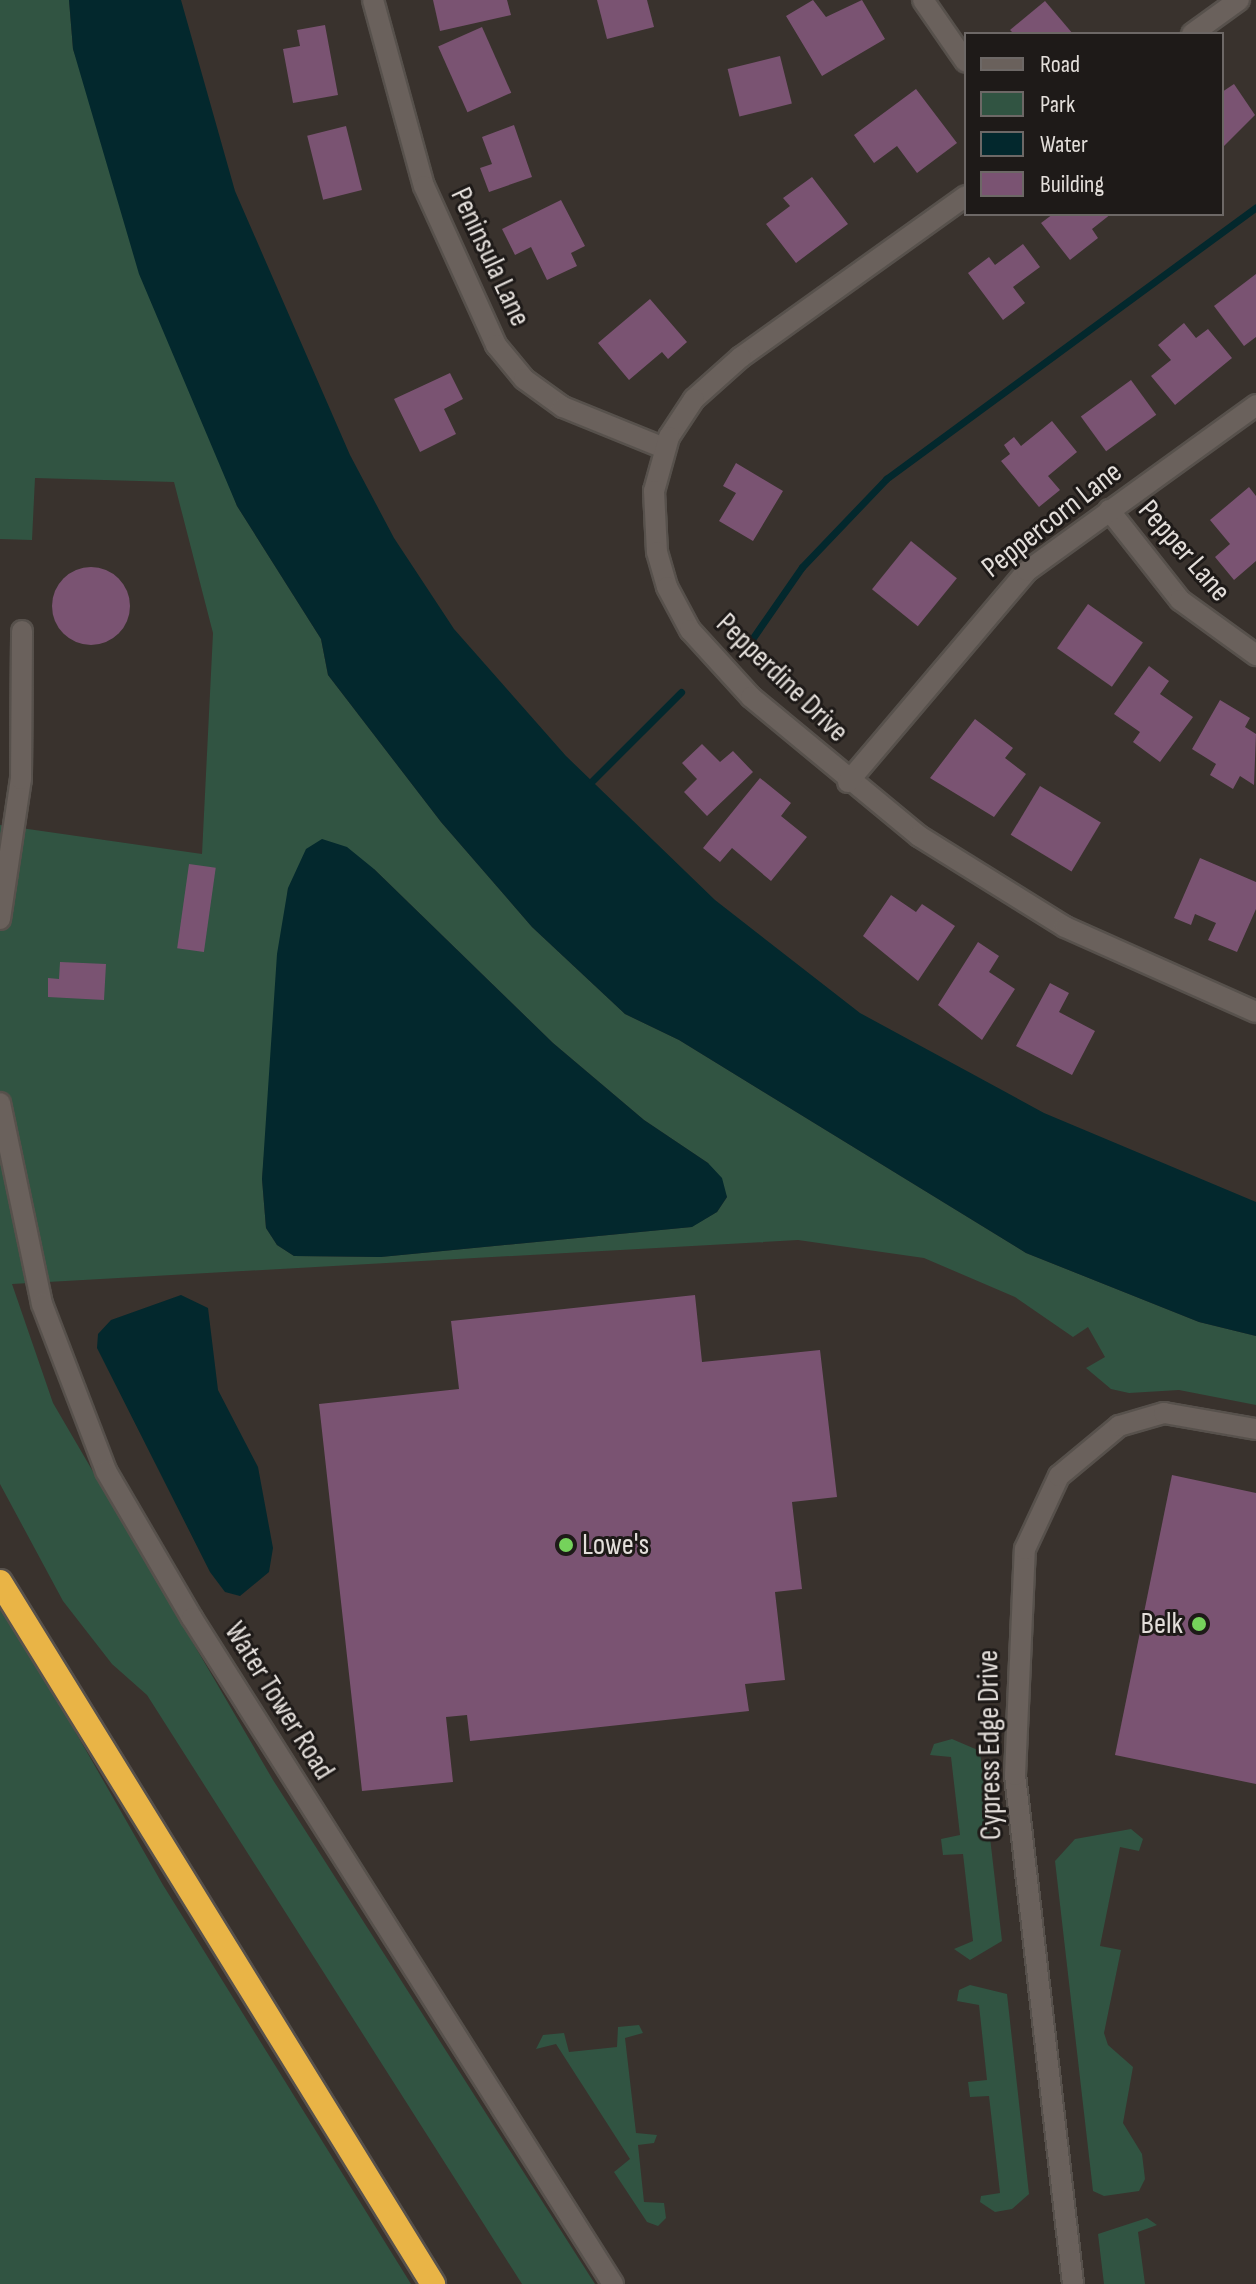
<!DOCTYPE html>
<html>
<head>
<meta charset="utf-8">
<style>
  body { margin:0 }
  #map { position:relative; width:1256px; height:2284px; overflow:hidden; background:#39322d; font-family:"Sofia Sans Condensed",sans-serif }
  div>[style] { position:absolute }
  .green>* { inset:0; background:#315442 }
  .water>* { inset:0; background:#03282d }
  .stream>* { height:7px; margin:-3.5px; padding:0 3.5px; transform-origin:3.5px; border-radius:3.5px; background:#03282d }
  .building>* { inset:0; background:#7a5372; transform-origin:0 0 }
  .round { border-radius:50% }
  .roads { filter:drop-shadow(2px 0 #57514c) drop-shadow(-2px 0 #57514c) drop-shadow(0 2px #57514c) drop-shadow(0 -2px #57514c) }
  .minor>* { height:20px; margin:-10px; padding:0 10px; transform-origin:10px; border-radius:10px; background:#6a615c }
  .highway>* { height:24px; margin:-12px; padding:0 12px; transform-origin:12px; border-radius:12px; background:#e9b446 }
  .dots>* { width:22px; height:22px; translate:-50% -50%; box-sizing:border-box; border:4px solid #1e1a18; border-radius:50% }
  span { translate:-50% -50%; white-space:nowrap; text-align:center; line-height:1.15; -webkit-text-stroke:6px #1e1a18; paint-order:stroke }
  .street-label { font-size:30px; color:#e3deda }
  .poi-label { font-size:30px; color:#e3deda }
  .left { translate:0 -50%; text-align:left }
  .right { translate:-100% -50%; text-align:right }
  .legend { position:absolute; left:964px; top:32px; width:260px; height:184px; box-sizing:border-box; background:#1e1a18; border:2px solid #6d6866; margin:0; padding:10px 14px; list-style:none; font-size:24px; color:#e3deda }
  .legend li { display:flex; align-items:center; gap:16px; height:40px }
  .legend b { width:40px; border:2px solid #6d6866 }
</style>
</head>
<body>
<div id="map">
  <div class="green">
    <i style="clip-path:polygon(evenodd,0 0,69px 0,73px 49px,237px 506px,321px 639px,328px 675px,441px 822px,532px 927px,625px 1014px,679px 1040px,1026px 1253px,1199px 1322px,1256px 1336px,1256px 1405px,1179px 1390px,1129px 1393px,1111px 1389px,1086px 1368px,1105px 1357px,1088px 1327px,1073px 1337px,1015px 1297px,924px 1258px,798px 1240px,12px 1284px,53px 1403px,273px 1780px,595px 2284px,522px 2284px,147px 1695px,112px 1664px,63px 1601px,0 1484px,0 825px,202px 854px,213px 633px,174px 482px,35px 478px,32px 540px,0 539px,0 0,374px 869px,553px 1043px,644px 1120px,708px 1163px,727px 1197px,717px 1212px,691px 1227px,380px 1257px,294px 1256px,277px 1245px,266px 1228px,262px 1179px,288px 888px,374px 869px)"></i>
    <i style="clip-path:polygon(0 1600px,163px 1885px,411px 2284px,0 2284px)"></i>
    <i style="clip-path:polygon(952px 1739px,980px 1751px,1002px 1941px,970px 1960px,954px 1949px,973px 1941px,963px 1854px,943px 1855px,941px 1839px,960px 1835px,951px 1757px,930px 1755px,934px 1744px)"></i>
    <i style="clip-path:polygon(1131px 1829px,1143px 1839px,1139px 1851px,1120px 1847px,1100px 1946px,1121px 1950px,1104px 2033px,1108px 2045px,1133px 2067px,1123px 2123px,1142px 2154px,1145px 2179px,1139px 2191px,1104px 2196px,1093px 2191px,1055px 1861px,1075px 1839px)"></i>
    <i style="clip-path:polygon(970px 1985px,1007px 1994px,1029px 2194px,1012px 2209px,995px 2212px,980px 2202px,981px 2196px,1000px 2193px,989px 2096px,970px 2097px,968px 2082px,987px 2080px,979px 2005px,957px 2001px,959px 1990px)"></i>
    <i style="clip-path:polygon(639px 2025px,643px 2033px,625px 2038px,636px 2133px,657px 2135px,654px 2143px,638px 2145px,644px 2202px,664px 2203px,666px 2218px,658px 2226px,647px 2222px,614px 2172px,630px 2159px,556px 2044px,536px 2049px,543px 2035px,564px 2033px,569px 2052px,617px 2047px,618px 2027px)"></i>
    <i style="clip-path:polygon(1147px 2218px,1157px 2225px,1138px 2232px,1145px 2284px,1104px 2284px,1098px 2234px)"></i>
  </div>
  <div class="water">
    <i style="clip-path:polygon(69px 0,181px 0,235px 191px,350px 455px,394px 538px,454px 629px,566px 756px,715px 900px,860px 1013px,1044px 1113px,1256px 1202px,1256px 1336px,1199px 1322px,1026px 1253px,679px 1040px,625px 1014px,532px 927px,441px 822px,328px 675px,321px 639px,237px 506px,139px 274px,73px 49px)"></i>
    <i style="clip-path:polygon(322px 839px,347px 847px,374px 869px,553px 1043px,644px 1120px,708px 1163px,722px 1178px,727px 1197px,717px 1212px,692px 1227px,381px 1257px,294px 1256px,277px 1245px,266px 1228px,262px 1179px,277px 954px,288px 888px,306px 849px)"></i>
    <i style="clip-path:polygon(181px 1295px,208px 1308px,218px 1390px,258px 1467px,273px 1548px,269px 1572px,240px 1596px,225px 1592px,210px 1572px,97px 1348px,98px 1334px,111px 1320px)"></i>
  </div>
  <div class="stream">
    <i style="left:750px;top:642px;width:91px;rotate:-55.3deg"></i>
    <i style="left:802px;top:567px;width:122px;rotate:-46.3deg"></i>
    <i style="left:886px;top:479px;width:459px;rotate:-36.3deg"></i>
    <i style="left:592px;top:781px;width:126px;rotate:-45deg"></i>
  </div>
  <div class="building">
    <i style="clip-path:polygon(433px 0,507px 0,511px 15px,440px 31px)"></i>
    <i style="clip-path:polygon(597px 0,647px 0,654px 27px,607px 39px)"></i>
    <i style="clip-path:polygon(813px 0,826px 17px,862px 0,885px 39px,822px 76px,786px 16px)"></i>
    <i style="clip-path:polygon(1045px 1px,1073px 34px,1014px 34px,1010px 30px)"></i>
    <i style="clip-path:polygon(325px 25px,338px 95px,293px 103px,283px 49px,300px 46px,297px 30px)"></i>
    <i style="left:482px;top:27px;width:72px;height:48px;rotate:66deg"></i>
    <i style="left:780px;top:56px;width:49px;height:54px;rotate:76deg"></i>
    <i style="clip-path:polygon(1234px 84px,1255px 115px,1222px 148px,1222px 92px)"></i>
    <i style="clip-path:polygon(916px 89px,957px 143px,917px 173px,897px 146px,874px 163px,854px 135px)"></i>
    <i style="clip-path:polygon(514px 125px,532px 177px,489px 192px,480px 168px,492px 164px,482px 137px)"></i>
    <i style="left:346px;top:126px;width:66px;height:40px;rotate:76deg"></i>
    <i style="clip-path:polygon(812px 177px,848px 224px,796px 263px,766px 224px,790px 206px,783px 198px)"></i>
    <i style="clip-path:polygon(561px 200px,585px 246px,571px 253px,577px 266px,547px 280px,531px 247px,515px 255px,502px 229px)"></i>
    <i style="clip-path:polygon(1053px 214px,1111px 214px,1092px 229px,1098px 238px,1070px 260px,1041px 223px)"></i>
    <i style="clip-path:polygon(1023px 244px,1040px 267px,1013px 287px,1025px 303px,1003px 320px,968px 273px,989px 257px,995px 265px)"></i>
    <i style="clip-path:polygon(1256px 274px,1256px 337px,1244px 346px,1214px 306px)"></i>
    <i style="clip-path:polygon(650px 299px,687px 342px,668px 359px,662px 352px,629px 380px,598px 343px)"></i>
    <i style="clip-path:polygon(1184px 323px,1196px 338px,1208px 329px,1232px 358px,1175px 405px,1151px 376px,1171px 360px,1158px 345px)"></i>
    <i style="clip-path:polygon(450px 373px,463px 399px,444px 409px,456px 434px,420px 452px,394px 399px)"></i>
    <i style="left:1131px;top:380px;width:43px;height:62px;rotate:54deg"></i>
    <i style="clip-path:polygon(1052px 421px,1077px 452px,1048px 476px,1060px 490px,1039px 507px,1001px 461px,1010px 454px,1004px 445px,1014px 437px,1021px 446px)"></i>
    <i style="clip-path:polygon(736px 463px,783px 491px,753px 541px,719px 521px,736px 493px,723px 486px)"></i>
    <i style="clip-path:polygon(1249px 487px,1256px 496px,1256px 561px,1234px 580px,1215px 557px,1230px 544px,1210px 520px)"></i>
    <i style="left:911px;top:541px;width:59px;height:62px;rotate:39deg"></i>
    <i class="round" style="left:52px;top:567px;width:78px;height:78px"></i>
    <i style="left:1088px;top:604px;width:67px;height:54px;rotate:35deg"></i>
    <i style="clip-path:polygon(1149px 666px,1169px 681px,1160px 694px,1193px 717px,1160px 762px,1133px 742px,1140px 732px,1114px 714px)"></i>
    <i style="clip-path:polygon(1220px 700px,1250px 718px,1245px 727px,1256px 734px,1254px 785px,1240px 776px,1233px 789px,1210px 775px,1216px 764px,1192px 749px)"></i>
    <i style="clip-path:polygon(975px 719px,1013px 748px,1005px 758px,1026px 774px,994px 817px,930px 778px)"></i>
    <i style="clip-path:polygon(702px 744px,720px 762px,733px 751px,753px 772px,707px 816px,684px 792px,697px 779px,682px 763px)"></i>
    <i style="clip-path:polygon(760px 778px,791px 803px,781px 816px,807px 837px,771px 881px,732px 848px,720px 862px,703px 848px)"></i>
    <i style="left:1040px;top:786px;width:71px;height:57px;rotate:31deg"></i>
    <i style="clip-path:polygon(1200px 858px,1256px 882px,1256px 909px,1237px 952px,1208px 940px,1216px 923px,1195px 914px,1191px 925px,1174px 918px)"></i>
    <i style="left:189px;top:864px;width:27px;height:85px;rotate:8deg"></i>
    <i style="clip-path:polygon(891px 895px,916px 912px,922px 904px,955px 926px,918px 981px,863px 936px)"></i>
    <i style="clip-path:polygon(978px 942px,999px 956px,989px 972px,1015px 989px,982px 1040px,938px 1005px)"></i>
    <i style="clip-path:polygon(60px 962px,106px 964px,104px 1000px,48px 997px,48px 978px,59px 979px)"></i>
    <i style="clip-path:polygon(1050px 983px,1069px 993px,1059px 1012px,1095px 1031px,1072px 1075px,1016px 1046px)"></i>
    <i style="clip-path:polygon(695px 1295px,702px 1362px,820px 1350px,837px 1497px,792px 1502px,802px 1589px,775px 1592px,785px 1680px,745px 1684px,749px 1711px,470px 1741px,467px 1715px,446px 1717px,453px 1782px,362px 1791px,319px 1404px,459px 1389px,451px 1321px)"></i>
    <i style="clip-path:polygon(1172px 1475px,1256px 1493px,1256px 1784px,1115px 1755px)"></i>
  </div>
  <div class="roads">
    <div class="minor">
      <i style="left:373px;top:0;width:193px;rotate:74.7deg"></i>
      <i style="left:424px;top:186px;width:175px;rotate:65.6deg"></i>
      <i style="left:496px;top:345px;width:44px;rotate:50.5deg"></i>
      <i style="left:524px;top:379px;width:48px;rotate:35.7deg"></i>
      <i style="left:563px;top:407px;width:109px;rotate:22.1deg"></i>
      <i style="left:923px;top:0;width:75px;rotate:55.3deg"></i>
      <i style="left:1192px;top:34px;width:58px;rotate:-35.9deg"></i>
      <i style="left:966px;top:196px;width:277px;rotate:144.4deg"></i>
      <i style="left:741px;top:357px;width:63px;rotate:138.2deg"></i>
      <i style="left:694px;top:399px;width:45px;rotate:123.3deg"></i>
      <i style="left:669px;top:437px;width:56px;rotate:105.5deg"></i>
      <i style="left:654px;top:491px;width:61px;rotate:87.2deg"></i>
      <i style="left:657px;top:552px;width:36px;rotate:74deg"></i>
      <i style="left:667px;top:587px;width:49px;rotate:61.9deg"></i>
      <i style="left:690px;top:630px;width:91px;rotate:47.7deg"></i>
      <i style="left:751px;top:697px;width:218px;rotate:39.6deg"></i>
      <i style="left:919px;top:836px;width:172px;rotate:31.9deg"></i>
      <i style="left:1065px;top:927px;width:209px;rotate:24deg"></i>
      <i style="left:1109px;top:510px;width:115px;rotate:51.7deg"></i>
      <i style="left:1180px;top:600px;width:94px;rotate:35.9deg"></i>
      <i style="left:848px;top:782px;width:277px;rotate:-49.7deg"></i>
      <i style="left:1027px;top:571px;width:283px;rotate:-35.9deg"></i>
      <i style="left:0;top:919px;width:142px;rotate:-81.5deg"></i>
      <i style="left:21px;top:779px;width:148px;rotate:-89.6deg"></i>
      <i style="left:0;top:1103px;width:205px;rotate:78.2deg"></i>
      <i style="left:42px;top:1304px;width:179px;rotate:69deg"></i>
      <i style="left:106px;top:1471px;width:170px;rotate:59.7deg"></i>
      <i style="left:192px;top:1618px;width:788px;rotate:57.7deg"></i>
      <i style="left:1073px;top:2284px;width:512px;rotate:-96.5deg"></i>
      <i style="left:1015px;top:1775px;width:226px;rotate:-87.5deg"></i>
      <i style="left:1025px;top:1549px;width:81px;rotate:-65deg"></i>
      <i style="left:1059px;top:1476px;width:78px;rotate:-39.8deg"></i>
      <i style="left:1119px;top:1426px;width:47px;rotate:-16.1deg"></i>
      <i style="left:1164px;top:1413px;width:93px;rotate:9.9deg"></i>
    </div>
    <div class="highway">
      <i style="left:0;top:1582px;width:825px;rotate:58.33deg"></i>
    </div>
  </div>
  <div class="dots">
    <i style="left:566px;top:1545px;background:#75d25b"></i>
    <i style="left:1199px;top:1624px;background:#75d25b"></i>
  </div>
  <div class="street-label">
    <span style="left:490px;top:257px;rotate:65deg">Peninsula Lane</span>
    <span style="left:1052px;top:520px;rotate:-38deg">Peppercorn Lane</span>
    <span style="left:1184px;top:551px;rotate:49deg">Pepper Lane</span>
    <span style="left:782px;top:678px;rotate:44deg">Pepperdine Drive</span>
    <span style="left:279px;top:1701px;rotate:58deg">Water Tower Road</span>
    <span style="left:990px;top:1745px;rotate:-91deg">Cypress Edge Drive</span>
  </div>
  <div class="poi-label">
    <span class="left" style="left:582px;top:1545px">Lowe's</span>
    <span class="right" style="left:1183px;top:1624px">Belk</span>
  </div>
  <ul class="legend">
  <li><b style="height:10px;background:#6a615c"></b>Road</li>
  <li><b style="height:22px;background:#315442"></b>Park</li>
  <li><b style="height:22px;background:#03282d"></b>Water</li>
  <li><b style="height:22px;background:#7a5372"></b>Building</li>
  </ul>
</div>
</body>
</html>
